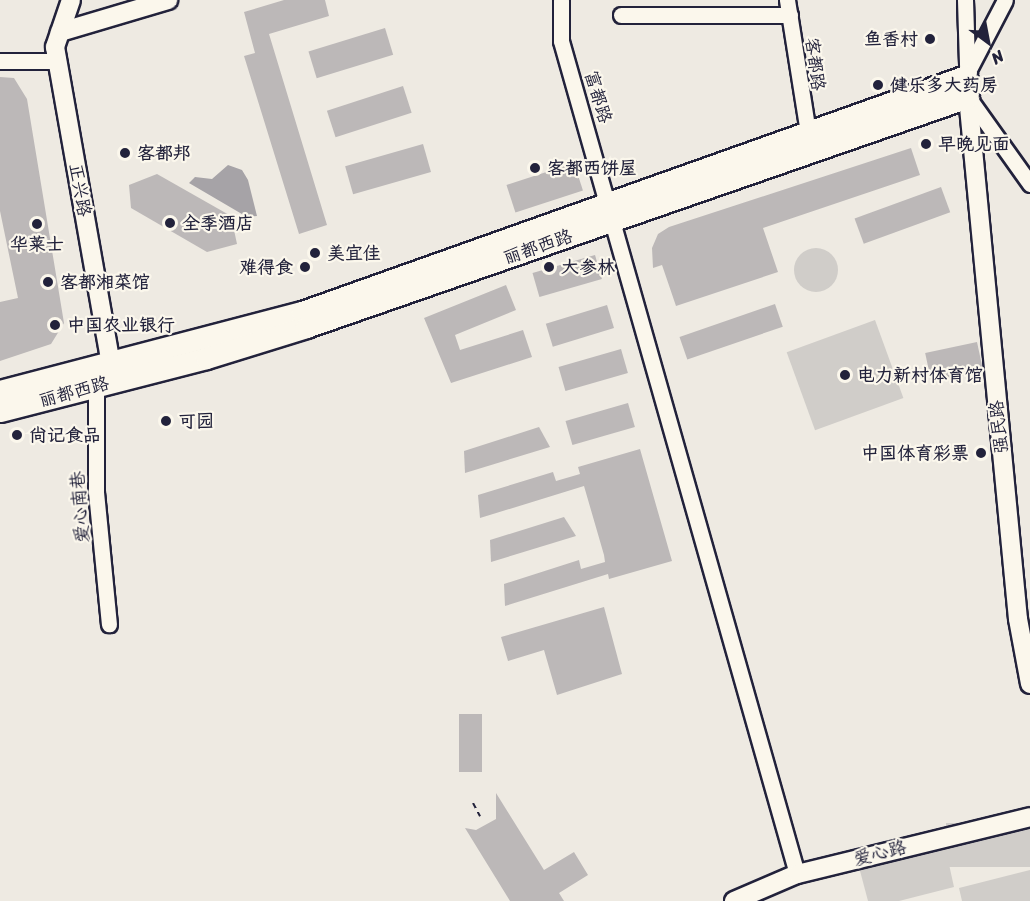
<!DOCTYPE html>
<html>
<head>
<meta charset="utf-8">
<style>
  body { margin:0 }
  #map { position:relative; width:1030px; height:901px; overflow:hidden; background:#eeeae2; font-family:Sriracha,"LXGW WenKai TC",sans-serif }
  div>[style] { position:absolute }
  .green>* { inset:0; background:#d0cdc9; transform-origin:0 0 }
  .round { border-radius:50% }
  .water>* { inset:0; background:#a6a3a7 }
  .building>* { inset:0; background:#bcb8b8; transform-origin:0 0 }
  .path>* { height:2px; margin-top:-1px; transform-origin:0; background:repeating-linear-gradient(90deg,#22223b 0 6px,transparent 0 10.5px) }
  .roads { filter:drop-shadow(2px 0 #22223b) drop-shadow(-2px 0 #22223b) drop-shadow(0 2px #22223b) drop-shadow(0 -2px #22223b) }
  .minor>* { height:15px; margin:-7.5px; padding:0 7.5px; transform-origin:7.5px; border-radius:7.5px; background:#fbf7ec }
  .tertiary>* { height:18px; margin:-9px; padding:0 9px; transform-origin:9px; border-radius:9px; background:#fbf7ec }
  .secondary>* { height:21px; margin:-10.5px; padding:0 10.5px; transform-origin:10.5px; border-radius:10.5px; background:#fbf7ec }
  .dots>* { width:16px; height:16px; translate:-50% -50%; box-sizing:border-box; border:3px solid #fbf7ec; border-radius:50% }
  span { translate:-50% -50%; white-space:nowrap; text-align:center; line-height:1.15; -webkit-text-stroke:4.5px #fbf7ec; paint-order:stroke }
  .poi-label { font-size:18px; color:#22223b; font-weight:700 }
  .right { translate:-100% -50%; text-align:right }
  .left { translate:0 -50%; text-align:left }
  .street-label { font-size:18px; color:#22223b }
  .north { position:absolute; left:958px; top:12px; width:60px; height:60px; -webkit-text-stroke:4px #fbf7ec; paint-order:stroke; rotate:148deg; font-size:16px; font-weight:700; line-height:24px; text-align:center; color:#22223b }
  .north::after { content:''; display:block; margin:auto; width:21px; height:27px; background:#22223b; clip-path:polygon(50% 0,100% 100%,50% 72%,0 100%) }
</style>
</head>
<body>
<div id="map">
  <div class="green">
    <i class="round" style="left:794px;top:248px;width:44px;height:44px"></i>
    <i style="left:875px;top:320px;width:83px;height:94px;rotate:70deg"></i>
    <i style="left:1030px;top:823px;width:44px;height:84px;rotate:90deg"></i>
    <i style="clip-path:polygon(945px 846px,954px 887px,899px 901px,868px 901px,859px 867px)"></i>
    <i style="clip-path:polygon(1030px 870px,1030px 901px,962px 901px,959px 888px)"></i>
  </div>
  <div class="water">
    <i style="clip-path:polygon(228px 165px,242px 170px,248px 180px,257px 216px,247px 217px,189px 183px,195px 177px,212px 179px)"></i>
  </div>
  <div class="building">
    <i style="clip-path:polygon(284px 0,325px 0,329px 16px,269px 34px,327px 225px,299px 234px,244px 56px,255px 53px,244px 12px)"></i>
    <i style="left:385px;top:28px;width:28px;height:80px;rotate:73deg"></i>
    <i style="clip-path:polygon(0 77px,14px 78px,27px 99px,64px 323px,51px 344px,0 361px,0 302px,18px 298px,0 211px)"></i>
    <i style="left:403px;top:86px;width:28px;height:80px;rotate:72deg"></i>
    <i style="left:423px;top:144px;width:29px;height:81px;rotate:74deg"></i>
    <i style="clip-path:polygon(911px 148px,920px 175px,763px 228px,778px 272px,676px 306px,662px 265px,653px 268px,652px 248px,658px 234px,669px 227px)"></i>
    <i style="left:574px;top:163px;width:29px;height:71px;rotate:72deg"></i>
    <i style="clip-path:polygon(157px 174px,231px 216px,237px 244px,207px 252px,131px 208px,129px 185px)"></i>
    <i style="left:941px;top:187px;width:27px;height:92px;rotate:70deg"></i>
    <i style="left:595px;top:255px;width:25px;height:65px;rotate:74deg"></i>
    <i style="clip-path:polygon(506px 285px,516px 310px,455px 335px,460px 350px,523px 330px,532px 357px,451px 383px,424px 318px)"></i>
    <i style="left:775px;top:304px;width:24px;height:101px;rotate:71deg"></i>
    <i style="left:607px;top:305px;width:24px;height:64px;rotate:73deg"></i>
    <i style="left:977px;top:342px;width:30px;height:53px;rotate:78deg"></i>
    <i style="left:621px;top:349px;width:25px;height:65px;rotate:74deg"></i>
    <i style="left:628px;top:403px;width:25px;height:65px;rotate:74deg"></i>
    <i style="clip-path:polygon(539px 427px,550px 447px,465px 473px,464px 451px)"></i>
    <i style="clip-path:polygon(640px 449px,672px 561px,609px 579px,608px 574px,505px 606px,504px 584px,579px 560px,581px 569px,605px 562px,604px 555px,584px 486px,480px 518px,478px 495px,553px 472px,556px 481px,580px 474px,578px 467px)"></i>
    <i style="clip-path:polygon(564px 517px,576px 536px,491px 562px,490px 540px)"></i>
    <i style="clip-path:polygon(604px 607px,622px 674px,557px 695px,544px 650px,508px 661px,501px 637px)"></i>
    <i style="left:459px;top:714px;width:23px;height:58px"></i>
    <i style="clip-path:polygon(496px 793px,544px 870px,574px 852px,588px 875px,559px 893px,564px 901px,510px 901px,465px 828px,476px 830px,496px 819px)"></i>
  </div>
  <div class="path">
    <i style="left:473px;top:803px;width:15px;rotate:62deg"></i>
  </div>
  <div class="roads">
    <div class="minor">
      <i style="left:561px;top:0;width:41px;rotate:90deg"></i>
      <i style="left:561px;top:41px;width:866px;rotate:74.18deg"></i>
      <i style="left:787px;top:0;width:134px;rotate:81deg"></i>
      <i style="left:965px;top:0;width:97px;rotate:88.2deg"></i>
      <i style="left:968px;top:97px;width:107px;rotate:54.5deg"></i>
      <i style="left:621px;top:15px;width:169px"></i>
      <i style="left:0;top:61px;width:58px"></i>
      <i style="left:967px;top:73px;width:82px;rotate:-62.5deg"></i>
      <i style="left:96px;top:386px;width:106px;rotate:90deg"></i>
      <i style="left:96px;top:492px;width:133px;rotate:84.4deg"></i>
    </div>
    <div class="tertiary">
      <i style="left:71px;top:0;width:50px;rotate:108.8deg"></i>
      <i style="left:55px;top:47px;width:334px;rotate:80deg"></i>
      <i style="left:60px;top:32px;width:113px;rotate:-16.5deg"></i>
      <i style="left:968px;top:97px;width:524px;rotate:84.53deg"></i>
      <i style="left:1018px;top:619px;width:66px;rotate:79.5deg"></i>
      <i style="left:734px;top:901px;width:69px;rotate:-23.2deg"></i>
      <i style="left:797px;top:874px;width:240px;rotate:-13.7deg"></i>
    </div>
    <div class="secondary">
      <i style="left:0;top:391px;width:312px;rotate:-14.7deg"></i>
      <i style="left:302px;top:312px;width:705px;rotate:-19.57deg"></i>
      <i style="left:0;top:411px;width:213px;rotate:-14.4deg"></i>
      <i style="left:206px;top:358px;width:105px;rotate:-17.2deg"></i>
      <i style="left:306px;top:327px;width:701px;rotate:-19.16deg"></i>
    </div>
  </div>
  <div class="dots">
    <i style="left:930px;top:39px;background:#22223b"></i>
    <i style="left:878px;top:85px;background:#22223b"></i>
    <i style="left:926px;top:144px;background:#22223b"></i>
    <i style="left:125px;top:153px;background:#22223b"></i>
    <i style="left:535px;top:168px;background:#22223b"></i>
    <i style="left:170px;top:223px;background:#22223b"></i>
    <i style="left:37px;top:224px;background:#22223b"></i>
    <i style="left:315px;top:253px;background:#22223b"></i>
    <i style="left:305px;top:267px;background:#22223b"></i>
    <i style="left:549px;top:267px;background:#22223b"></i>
    <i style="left:48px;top:282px;background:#22223b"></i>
    <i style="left:55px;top:325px;background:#22223b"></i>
    <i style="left:845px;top:375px;background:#22223b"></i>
    <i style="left:166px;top:421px;background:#22223b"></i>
    <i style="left:17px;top:435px;background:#22223b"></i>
    <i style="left:981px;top:453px;background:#22223b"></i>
  </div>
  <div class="poi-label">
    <span class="right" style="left:918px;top:39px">鱼香村</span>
    <span class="left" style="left:890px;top:85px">健乐多大药房</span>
    <span class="left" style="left:938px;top:144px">早晚见面</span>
    <span class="left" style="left:137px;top:153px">客都邦</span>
    <span class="left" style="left:547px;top:168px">客都西饼屋</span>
    <span class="left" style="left:182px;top:223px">全季酒店</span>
    <span style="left:37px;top:244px">华莱士</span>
    <span class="left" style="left:327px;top:253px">美宜佳</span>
    <span class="right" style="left:293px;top:267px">难得食</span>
    <span class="left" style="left:561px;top:267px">大参林</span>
    <span class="left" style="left:60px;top:282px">客都湘菜馆</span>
    <span class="left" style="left:67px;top:325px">中国农业银行</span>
    <span class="left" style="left:857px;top:375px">电力新村体育馆</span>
    <span class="left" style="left:178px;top:421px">可园</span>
    <span class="left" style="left:29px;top:435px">尚记食品</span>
    <span class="right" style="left:969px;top:453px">中国体育彩票</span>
  </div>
  <div class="street-label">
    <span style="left:815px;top:64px;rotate:83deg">客都路</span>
    <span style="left:598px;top:97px;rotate:73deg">富都路</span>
    <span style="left:80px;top:190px;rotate:80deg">正兴路</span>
    <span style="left:538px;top:247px;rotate:-19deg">丽都西路</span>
    <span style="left:74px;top:392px;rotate:-15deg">丽都西路</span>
    <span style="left:999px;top:427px;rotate:-96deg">强民路</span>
    <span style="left:80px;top:507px;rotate:-94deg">爱心南巷</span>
    <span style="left:880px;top:853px;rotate:-14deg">爱心路</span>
  </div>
  <div class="north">N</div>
</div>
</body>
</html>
